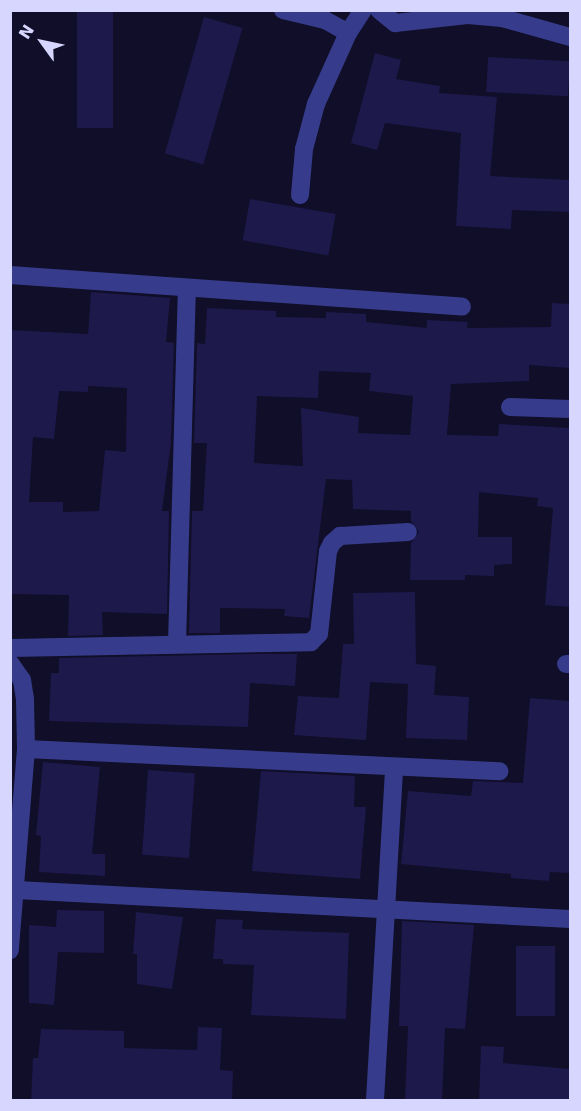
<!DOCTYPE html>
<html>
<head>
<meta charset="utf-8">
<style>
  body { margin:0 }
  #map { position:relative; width:581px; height:1111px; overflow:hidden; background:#100e28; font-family:"DejaVu Sans",sans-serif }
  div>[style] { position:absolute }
  .building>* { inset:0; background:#1d194b; transform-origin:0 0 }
  .street>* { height:18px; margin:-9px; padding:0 9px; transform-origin:9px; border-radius:9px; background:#363c8b }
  span { translate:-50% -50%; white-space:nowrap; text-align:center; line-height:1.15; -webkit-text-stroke:5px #100e28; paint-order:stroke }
  .frame { position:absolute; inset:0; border:12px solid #d6d6ff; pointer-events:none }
  .north { position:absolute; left:12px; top:12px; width:60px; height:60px; -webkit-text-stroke:4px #100e28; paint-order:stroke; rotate:303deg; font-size:16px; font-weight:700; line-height:24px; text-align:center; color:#d6d6ff }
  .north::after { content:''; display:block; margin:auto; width:21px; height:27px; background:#d6d6ff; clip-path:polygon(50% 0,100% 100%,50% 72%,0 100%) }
</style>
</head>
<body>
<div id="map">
  <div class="building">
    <i style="left:77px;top:10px;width:36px;height:118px"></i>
    <i style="left:204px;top:17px;width:40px;height:142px;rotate:16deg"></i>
    <i style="clip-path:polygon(375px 53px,401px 60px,396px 79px,440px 86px,439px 93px,497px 97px,490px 176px,570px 180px,570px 212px,512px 210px,511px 229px,456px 226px,461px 133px,385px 123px,377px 150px,351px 143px)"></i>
    <i style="left:488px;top:57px;width:82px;height:35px;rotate:3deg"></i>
    <i style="left:250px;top:199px;width:87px;height:42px;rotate:10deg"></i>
    <i style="clip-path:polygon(evenodd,91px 292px,170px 298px,166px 342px,174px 343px,171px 442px,162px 511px,169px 511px,167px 614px,102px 612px,103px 635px,68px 636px,69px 595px,10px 594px,10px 330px,88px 334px,91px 292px,88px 386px,127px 388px,126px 452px,105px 450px,99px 511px,63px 512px,63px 502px,29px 502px,33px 437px,54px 439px,59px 391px,88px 392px,88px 386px)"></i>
    <i style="clip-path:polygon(evenodd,552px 303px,570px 304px,570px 368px,529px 365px,529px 381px,451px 384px,447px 435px,498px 436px,499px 424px,570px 428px,570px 607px,545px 605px,553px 508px,537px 506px,538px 498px,479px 492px,478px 537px,512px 537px,512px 564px,494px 565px,494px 576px,465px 575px,465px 580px,410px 580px,411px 543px,419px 532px,411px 521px,411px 511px,353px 509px,352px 480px,326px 479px,309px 618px,284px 616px,285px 609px,220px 608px,220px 633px,189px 633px,192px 511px,203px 511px,207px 443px,194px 443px,197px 343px,205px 344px,207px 308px,276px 311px,276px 317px,326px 318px,326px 312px,366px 314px,366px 322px,427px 328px,427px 320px,468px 322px,467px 328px,551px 327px,552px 303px,319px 371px,371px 373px,369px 391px,413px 396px,410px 435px,358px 433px,359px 417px,301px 408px,303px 466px,254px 463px,257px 396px,318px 398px,319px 371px)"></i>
    <i style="clip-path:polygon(415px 592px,416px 664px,436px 666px,434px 695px,469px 697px,467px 740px,406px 738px,408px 684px,370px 682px,366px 740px,294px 735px,298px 696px,339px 698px,343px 644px,354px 644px,353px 593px)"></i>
    <i style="clip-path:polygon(252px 654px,297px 654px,295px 686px,250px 683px,248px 727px,49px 721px,51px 673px,59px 673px,59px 658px)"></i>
    <i style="clip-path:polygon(530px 698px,570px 701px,570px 873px,550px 872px,549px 881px,511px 878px,511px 874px,401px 864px,408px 791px,471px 796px,473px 781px,523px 783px)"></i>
    <i style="clip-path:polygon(43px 762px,100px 767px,92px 854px,105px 854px,105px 876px,39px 872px,41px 836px,36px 835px)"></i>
    <i style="left:148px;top:770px;width:47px;height:85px;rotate:4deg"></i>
    <i style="clip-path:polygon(261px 771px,355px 776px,354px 807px,366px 807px,360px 879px,252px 871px)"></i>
    <i style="clip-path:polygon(57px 910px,104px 911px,104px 953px,58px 952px,54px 1005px,29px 1003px,29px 925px,56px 927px)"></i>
    <i style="clip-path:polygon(136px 912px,183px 917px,172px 989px,137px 984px,137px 954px,133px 954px)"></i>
    <i style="clip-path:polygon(216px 919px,243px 920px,242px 929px,349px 933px,346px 1019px,251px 1015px,254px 965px,223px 964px,223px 959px,213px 959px)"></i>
    <i style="clip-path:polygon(402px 921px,474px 925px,465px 1029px,445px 1028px,442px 1101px,405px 1101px,408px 1026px,399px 1026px)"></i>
    <i style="left:516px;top:946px;width:39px;height:70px"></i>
    <i style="clip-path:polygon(198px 1027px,222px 1028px,220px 1070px,233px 1071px,232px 1101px,31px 1101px,33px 1058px,38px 1058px,41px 1029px,124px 1031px,124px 1048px,197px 1050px)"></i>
    <i style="clip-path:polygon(481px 1046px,504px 1047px,503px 1063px,570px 1069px,570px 1101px,479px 1101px)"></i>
  </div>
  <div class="street">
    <i style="left:283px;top:10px;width:43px;rotate:13.4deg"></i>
    <i style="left:325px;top:20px;width:26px;rotate:29deg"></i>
    <i style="left:379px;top:10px;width:21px;rotate:39deg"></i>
    <i style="left:395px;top:23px;width:73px;rotate:-6.3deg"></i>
    <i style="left:468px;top:15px;width:34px;rotate:5deg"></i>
    <i style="left:502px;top:18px;width:71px;rotate:15.6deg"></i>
    <i style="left:300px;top:195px;width:46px;rotate:-85deg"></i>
    <i style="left:304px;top:149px;width:47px;rotate:-75.1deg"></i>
    <i style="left:316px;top:104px;width:78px;rotate:-65.7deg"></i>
    <i style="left:348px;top:33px;width:27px;rotate:-57deg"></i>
    <i style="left:10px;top:275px;width:453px;rotate:4deg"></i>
    <i style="left:510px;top:407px;width:60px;rotate:1.9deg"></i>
    <i style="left:177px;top:643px;width:355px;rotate:-88.4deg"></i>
    <i style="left:10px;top:648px;width:301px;rotate:-1.1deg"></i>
    <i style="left:311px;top:642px;width:11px;rotate:-45deg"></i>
    <i style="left:319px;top:634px;width:83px;rotate:-83.8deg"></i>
    <i style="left:328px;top:551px;width:9px;rotate:-63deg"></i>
    <i style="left:332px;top:543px;width:11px;rotate:-41deg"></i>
    <i style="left:340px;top:536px;width:68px;rotate:-3.4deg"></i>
    <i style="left:10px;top:663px;width:21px;rotate:55deg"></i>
    <i style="left:22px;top:680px;width:20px;rotate:81deg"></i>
    <i style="left:25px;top:700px;width:49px;rotate:88.8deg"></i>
    <i style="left:26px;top:749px;width:202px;rotate:94.6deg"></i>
    <i style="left:566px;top:664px;width:4px"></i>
    <i style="left:26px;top:749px;width:474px;rotate:2.7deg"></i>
    <i style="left:17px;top:890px;width:554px;rotate:3deg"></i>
    <i style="left:375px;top:1100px;width:333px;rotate:-86.7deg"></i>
  </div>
  <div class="frame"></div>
  <div class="north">N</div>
</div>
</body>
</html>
